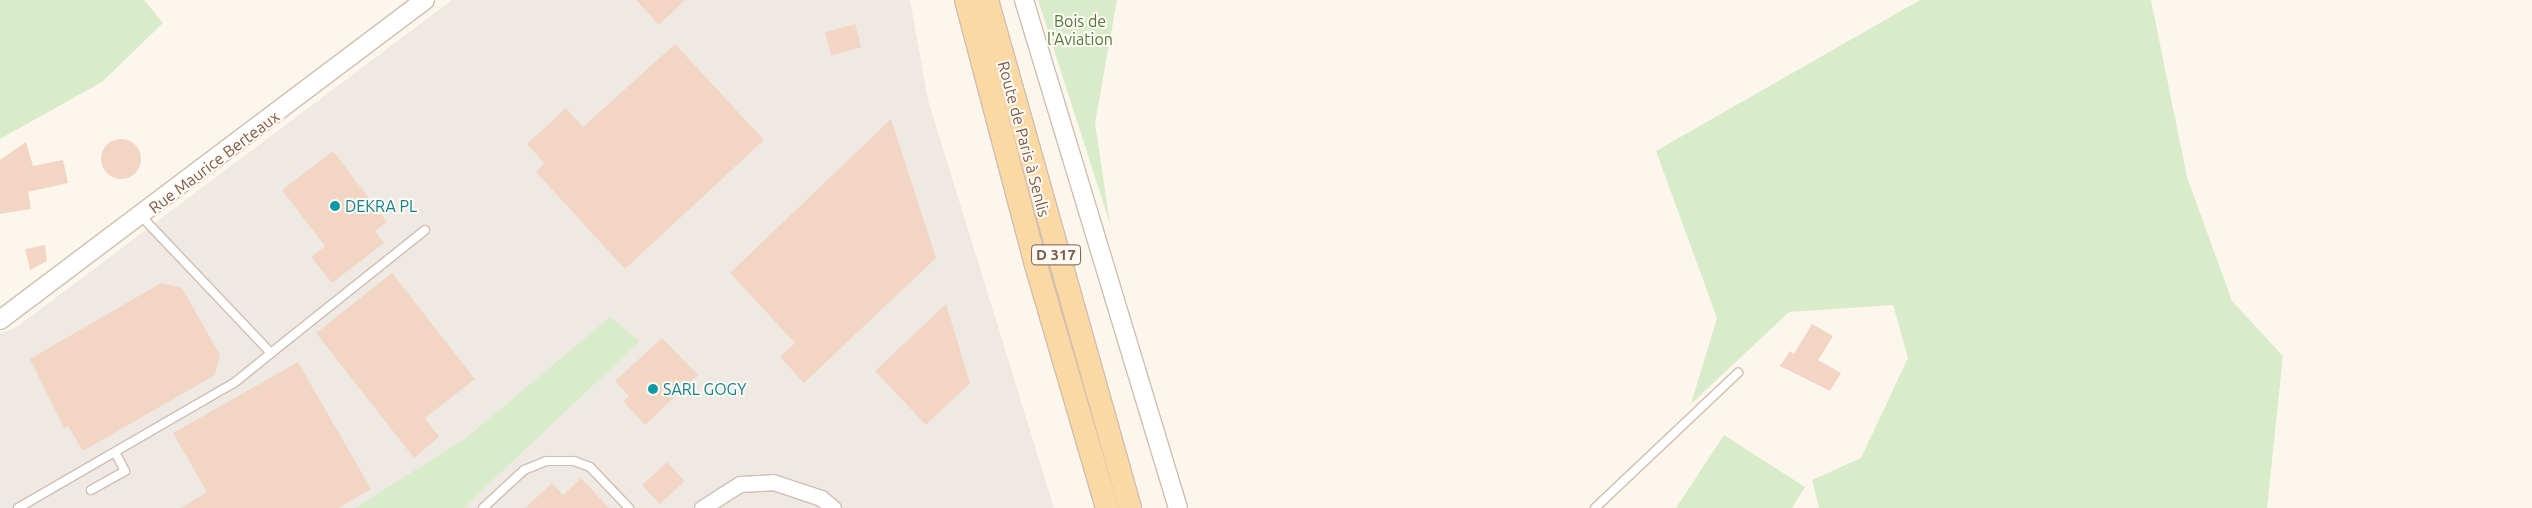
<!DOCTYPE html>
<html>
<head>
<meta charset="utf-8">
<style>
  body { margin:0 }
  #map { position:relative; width:2532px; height:508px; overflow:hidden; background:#fdf6ec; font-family:Ubuntu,sans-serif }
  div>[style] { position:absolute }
  .industrial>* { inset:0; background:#efe9e4 }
  .green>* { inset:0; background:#d8ecc9 }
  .building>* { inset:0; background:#f3d5c3; transform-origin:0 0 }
  .round { border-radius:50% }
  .roads { filter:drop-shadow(1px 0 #d1beb0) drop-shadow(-1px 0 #d1beb0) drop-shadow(0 1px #d1beb0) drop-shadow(0 -1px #d1beb0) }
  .service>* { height:8px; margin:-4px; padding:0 4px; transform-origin:4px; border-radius:4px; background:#fff }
  .minor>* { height:15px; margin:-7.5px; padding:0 7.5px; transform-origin:7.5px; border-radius:7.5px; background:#fff }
  .tertiary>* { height:18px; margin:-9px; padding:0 9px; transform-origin:9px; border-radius:9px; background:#fff }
  .primary>* { height:22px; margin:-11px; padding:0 11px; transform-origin:11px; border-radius:11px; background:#fbd9a5 }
  .dots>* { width:14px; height:14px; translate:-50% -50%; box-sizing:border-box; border:2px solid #fffaf3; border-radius:50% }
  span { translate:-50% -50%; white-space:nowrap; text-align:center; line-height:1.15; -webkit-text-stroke:4px #fffaf3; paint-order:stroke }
  .shield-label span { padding:1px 4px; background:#fffaf3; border:1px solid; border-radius:4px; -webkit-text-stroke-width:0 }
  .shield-label { font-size:15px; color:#7a5c4d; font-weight:700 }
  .park-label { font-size:16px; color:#537a41 }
  .street-label { font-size:16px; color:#7a5c4d }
  .culture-label { font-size:16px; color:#0d838f }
  .left { translate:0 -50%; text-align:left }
</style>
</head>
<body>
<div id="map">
  <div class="industrial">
    <i style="clip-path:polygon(452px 0,910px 0,928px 100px,1054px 508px,0 508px,0 333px,14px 329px)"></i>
  </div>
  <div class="green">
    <i style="clip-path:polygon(0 0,144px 0,163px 23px,102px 82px,0 139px)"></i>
    <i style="clip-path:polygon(1038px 0,1117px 0,1095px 123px,1110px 224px)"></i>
    <i style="clip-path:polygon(1920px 0,2151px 0,2187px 177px,2232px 301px,2283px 356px,2267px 508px,1819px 508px,1812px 480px,1861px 458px,1908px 358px,1893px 305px,1789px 312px,1691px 404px,1717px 318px,1656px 151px)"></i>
    <i style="clip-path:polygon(610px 317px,640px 341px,463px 508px,355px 508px,465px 439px)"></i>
    <i style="clip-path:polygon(1724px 435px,1805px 487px,1792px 508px,1676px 508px)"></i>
  </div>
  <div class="building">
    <i style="clip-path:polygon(636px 0,685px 0,659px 25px)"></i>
    <i style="left:855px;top:24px;width:24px;height:31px;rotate:75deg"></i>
    <i style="clip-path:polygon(675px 44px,764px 140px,625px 269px,536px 172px,544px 163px,527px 144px,566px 108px,583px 127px)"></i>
    <i style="clip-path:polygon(891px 119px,936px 258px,804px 383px,780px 357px,795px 343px,730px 273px)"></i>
    <i class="round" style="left:101px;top:139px;width:40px;height:40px"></i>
    <i style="clip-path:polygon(26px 142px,33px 166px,63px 160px,68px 183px,28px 192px,31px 209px,0 214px,0 160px)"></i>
    <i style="clip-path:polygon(333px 151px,387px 222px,375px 231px,384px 243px,332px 283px,311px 257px,325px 246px,282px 190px)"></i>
    <i style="clip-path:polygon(45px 245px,47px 261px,30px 270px,25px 249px)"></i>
    <i style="clip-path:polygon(392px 273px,475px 379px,425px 418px,439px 437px,414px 458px,316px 333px)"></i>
    <i style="clip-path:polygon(161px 283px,182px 288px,220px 355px,215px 375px,83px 451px,68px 426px,64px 428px,30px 359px)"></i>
    <i style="clip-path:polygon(946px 304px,970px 383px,926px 425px,875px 371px)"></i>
    <i style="clip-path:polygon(1812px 324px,1833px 336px,1818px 360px,1841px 373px,1830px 391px,1780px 366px,1790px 351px,1794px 354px)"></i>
    <i style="clip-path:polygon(662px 338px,698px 375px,645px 425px,623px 401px,629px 396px,615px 381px)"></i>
    <i style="clip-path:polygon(298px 362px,371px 489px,338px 508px,181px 508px,207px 492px,173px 433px)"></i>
    <i style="left:667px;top:462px;width:26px;height:34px;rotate:47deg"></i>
    <i style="clip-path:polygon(581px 478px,609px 508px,525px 508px,552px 483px,563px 495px)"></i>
  </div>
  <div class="roads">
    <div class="service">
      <i style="left:142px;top:217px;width:187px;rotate:46.5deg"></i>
      <i style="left:271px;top:353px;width:197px;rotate:-38.6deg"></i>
      <i style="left:91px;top:490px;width:39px;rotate:-29deg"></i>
      <i style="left:125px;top:471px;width:21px;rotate:-118deg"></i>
      <i style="left:18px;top:508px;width:250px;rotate:-30.1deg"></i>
      <i style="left:234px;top:383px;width:48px;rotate:-39deg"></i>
      <i style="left:483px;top:508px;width:56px;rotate:-42.8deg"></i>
      <i style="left:524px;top:470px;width:24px;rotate:-22deg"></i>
      <i style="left:546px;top:461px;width:28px"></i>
      <i style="left:574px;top:461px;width:17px;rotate:21deg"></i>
      <i style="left:590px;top:467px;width:57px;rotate:46.4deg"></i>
      <i style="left:1595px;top:508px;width:197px;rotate:-43.4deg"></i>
    </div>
    <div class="minor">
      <i style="left:702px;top:508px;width:45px;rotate:-32.3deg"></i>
      <i style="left:740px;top:484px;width:33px;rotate:-3deg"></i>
      <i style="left:773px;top:482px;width:51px;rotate:18.4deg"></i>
      <i style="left:821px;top:498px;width:16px;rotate:40deg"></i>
    </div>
    <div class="tertiary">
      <i style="left:1024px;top:0;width:531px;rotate:73.14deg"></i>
      <i style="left:0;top:320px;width:532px;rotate:-36.98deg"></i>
    </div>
    <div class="primary">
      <i style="left:966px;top:0;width:274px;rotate:75.2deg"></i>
      <i style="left:1036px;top:265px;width:253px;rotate:73.7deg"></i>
      <i style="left:987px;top:0;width:528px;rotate:74.28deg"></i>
    </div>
  </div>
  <div class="dots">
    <i style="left:335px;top:206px;background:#0f9aa8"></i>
    <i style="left:653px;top:389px;background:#0f9aa8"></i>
  </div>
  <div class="shield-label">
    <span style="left:1056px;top:255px">D 317</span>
  </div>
  <div class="park-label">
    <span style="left:1080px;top:30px">Bois de<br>l'Aviation</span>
  </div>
  <div class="street-label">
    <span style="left:1024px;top:139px;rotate:75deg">Route de Paris à Senlis</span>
    <span style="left:214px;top:162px;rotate:-37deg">Rue Maurice Berteaux</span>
  </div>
  <div class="culture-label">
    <span class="left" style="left:345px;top:206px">DEKRA PL</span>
    <span class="left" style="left:663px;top:389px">SARL GOGY</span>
  </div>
</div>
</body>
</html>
